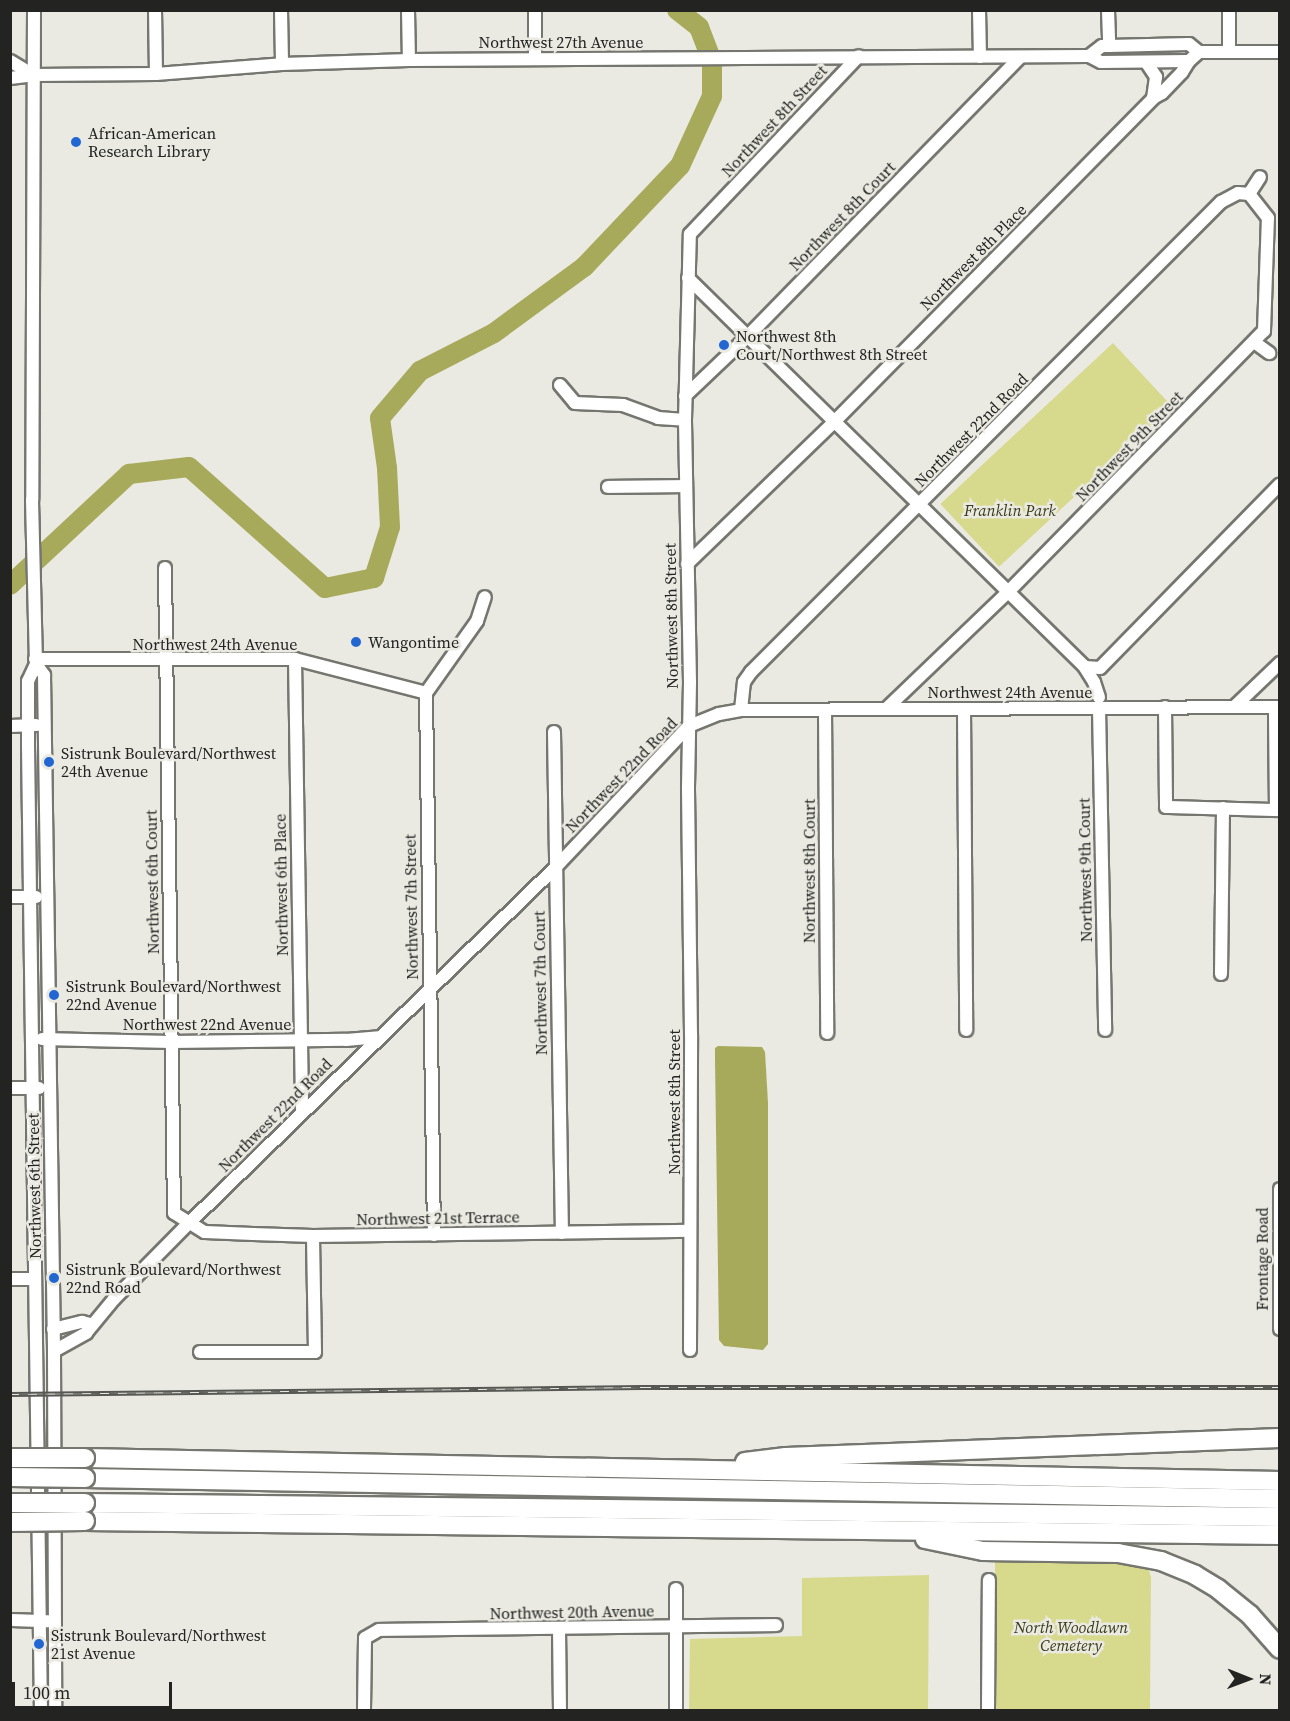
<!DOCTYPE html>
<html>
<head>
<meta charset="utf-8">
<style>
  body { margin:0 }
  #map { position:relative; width:1290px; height:1721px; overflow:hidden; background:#eaeae2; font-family:"Source Serif 4",serif }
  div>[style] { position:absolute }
  .green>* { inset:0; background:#d7d98d; transform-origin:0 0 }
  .water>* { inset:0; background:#a8aa5b }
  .river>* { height:20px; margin:-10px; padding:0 10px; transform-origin:10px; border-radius:10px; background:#a8aa5b }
  .roads { filter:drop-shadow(2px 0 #75766f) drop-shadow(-2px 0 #75766f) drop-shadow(0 2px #75766f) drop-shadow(0 -2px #75766f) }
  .minor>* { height:12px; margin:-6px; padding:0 6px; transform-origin:6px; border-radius:6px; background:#fff }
  .highway>* { height:18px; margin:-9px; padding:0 9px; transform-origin:9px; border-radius:9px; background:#fff }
  .rail>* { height:5px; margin-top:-2.5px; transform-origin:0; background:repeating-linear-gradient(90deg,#eaeae2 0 9px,#575854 0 18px); box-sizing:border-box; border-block:2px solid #575854 }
  .bridges { filter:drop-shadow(2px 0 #75766f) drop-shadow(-2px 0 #75766f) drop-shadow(0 2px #75766f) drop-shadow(0 -2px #75766f) }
  .highway-bridge>* { height:18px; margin:-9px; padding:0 9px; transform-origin:9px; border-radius:9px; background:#fff }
  .dots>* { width:16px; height:16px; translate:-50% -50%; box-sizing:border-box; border:3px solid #eaeae2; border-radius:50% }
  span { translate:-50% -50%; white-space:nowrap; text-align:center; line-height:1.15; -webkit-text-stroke:5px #eaeae2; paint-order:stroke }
  .street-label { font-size:16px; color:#232421 }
  .poi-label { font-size:16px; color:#232421 }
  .left { translate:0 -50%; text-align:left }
  .park-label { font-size:16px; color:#3b3c19; font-style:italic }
  .frame { position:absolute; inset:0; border:12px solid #232421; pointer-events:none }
  .north { position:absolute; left:1218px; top:1649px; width:60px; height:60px; -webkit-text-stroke:4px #eaeae2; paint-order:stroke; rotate:91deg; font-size:16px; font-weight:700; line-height:24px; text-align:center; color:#232421 }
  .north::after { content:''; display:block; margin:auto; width:21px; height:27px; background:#232421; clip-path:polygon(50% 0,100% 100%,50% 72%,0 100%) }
  .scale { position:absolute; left:12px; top:1682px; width:160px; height:27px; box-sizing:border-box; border:3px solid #232421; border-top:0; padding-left:8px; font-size:18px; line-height:21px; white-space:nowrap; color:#232421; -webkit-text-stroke:4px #eaeae2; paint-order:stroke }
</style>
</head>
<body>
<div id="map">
  <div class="green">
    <i style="left:1113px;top:343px;width:86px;height:236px;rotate:47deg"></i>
    <i style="clip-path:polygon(995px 1560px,1121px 1563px,1148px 1567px,1151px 1577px,1150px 1710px,996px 1710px)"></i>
    <i style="clip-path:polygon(929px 1575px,928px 1710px,689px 1710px,690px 1639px,802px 1636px,802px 1578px)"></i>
  </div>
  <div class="water">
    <i style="clip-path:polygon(718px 1046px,762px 1047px,765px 1052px,768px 1103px,768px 1344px,763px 1350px,724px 1346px,719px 1340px,715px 1059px,715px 1048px)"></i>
  </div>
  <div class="river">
    <i style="left:10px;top:585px;width:163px;rotate:-43deg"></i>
    <i style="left:129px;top:474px;width:60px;rotate:-6.7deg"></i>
    <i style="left:189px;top:467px;width:182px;rotate:41.7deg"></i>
    <i style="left:325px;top:588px;width:50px;rotate:-11.5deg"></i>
    <i style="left:374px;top:578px;width:53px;rotate:-72.6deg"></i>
    <i style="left:390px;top:527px;width:59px;rotate:-92.9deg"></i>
    <i style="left:387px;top:468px;width:50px;rotate:-98deg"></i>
    <i style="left:380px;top:418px;width:62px;rotate:-49.6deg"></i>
    <i style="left:420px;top:371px;width:83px;rotate:-27.2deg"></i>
    <i style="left:494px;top:333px;width:112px;rotate:-36.3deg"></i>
    <i style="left:584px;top:267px;width:139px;rotate:-46.5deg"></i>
    <i style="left:680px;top:166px;width:77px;rotate:-65.4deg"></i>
    <i style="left:712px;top:96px;width:35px;rotate:-90deg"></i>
    <i style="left:712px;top:61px;width:36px;rotate:-111deg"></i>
    <i style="left:699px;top:27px;width:28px;rotate:-142deg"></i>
  </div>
  <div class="roads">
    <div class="minor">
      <i style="left:34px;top:10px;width:490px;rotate:90.2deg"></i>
      <i style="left:32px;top:500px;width:164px;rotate:88.6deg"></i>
      <i style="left:36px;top:664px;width:19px;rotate:115deg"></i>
      <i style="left:28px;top:681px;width:65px;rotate:90deg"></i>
      <i style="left:28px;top:746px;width:964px;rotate:89.23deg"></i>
      <i style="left:155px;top:10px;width:64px;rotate:89.1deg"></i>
      <i style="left:281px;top:10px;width:54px;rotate:88.9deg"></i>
      <i style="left:408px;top:10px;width:50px;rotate:88.9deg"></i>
      <i style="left:535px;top:10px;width:49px;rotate:90deg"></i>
      <i style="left:979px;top:10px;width:47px;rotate:88.8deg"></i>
      <i style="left:1108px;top:10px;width:36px;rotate:88deg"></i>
      <i style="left:1229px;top:52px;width:42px;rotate:-90deg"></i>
      <i style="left:1089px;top:56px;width:16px;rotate:-38deg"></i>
      <i style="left:1102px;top:46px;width:7px"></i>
      <i style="left:1109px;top:46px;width:80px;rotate:-1.4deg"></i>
      <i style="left:1189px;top:44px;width:13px;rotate:39deg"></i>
      <i style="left:10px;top:61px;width:27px;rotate:31deg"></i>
      <i style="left:1146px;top:62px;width:18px;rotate:56deg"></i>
      <i style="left:1156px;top:77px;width:21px;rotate:98deg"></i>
      <i style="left:10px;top:78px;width:23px;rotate:-7deg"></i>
      <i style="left:33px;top:75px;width:123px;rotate:-0.5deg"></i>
      <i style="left:156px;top:74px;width:126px;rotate:-4.5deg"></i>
      <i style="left:282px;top:64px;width:127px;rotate:-1.8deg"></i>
      <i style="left:409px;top:60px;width:680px;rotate:-0.34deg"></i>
      <i style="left:1089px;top:56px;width:13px;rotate:27deg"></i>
      <i style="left:1101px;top:62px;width:88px;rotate:-0.7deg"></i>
      <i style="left:1189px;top:61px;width:13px;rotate:-42deg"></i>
      <i style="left:1199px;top:52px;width:81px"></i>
      <i style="left:1249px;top:194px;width:20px;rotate:-57deg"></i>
      <i style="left:688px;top:278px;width:556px;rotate:44.42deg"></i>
      <i style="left:1085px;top:667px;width:15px;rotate:4deg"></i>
      <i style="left:1100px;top:668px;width:257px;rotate:-45.6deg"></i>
      <i style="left:1254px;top:342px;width:19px;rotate:36deg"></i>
      <i style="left:560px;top:385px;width:23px;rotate:50deg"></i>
      <i style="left:575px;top:403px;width:48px;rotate:2.4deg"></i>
      <i style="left:623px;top:405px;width:37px;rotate:20deg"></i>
      <i style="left:658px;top:418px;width:27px;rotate:4deg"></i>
      <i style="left:685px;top:396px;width:88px;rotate:-43.6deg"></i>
      <i style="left:749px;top:335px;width:388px;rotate:-45.7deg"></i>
      <i style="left:608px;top:487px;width:77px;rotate:-0.7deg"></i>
      <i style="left:687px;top:564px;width:206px;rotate:-44deg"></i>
      <i style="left:835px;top:421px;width:453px;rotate:-45.4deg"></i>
      <i style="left:1153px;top:98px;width:10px;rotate:-29deg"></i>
      <i style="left:1162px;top:93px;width:29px;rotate:-46deg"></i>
      <i style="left:1182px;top:72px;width:13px;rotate:-58deg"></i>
      <i style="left:165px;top:568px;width:645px;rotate:89.2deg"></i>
      <i style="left:174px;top:1213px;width:36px;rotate:32deg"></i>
      <i style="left:205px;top:1232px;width:48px;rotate:2.4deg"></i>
      <i style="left:253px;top:1234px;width:60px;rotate:1.9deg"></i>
      <i style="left:313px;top:1236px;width:377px;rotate:-0.8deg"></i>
      <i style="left:35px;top:659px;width:260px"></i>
      <i style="left:295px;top:659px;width:135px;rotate:14.5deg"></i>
      <i style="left:295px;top:659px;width:453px;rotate:89.1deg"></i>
      <i style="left:36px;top:664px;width:14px;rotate:54deg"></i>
      <i style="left:44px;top:675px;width:676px;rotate:89.15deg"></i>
      <i style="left:54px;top:1351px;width:359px;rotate:89.8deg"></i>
      <i style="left:1084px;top:666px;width:19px;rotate:58deg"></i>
      <i style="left:1094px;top:682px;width:16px;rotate:72deg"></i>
      <i style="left:1165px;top:707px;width:100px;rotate:89.4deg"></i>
      <i style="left:1166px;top:807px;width:110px;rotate:1.6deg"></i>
      <i style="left:1276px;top:810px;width:103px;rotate:-90.6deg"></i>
      <i style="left:1234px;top:707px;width:64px;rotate:-43.7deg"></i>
      <i style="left:887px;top:708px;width:168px;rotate:-43.8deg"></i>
      <i style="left:1008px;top:592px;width:366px;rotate:-45.6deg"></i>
      <i style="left:1264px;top:331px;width:113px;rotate:-88deg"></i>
      <i style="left:1268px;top:218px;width:31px;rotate:-128deg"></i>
      <i style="left:1099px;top:708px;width:322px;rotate:88.9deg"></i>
      <i style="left:964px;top:709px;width:321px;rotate:89.6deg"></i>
      <i style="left:741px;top:710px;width:28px;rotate:-84deg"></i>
      <i style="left:744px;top:682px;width:12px;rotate:-55deg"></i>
      <i style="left:751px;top:672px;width:665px;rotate:-45deg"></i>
      <i style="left:1221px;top:202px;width:19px;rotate:-28deg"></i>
      <i style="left:1238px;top:193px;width:11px;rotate:5deg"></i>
      <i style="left:825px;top:710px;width:323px;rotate:89.6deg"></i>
      <i style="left:10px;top:726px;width:26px;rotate:-2deg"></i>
      <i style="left:554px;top:732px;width:501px;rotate:89.09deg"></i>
      <i style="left:10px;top:897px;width:26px"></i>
      <i style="left:1221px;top:974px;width:166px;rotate:-89.3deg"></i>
      <i style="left:42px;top:1039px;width:129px;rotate:1.3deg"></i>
      <i style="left:171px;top:1042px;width:175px;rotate:-0.7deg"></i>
      <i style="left:346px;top:1040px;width:33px;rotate:-5deg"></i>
      <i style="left:10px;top:1088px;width:29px"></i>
      <i style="left:1280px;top:1189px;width:140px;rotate:90deg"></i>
      <i style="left:434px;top:1235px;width:542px;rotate:-90.85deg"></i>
      <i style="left:426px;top:693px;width:88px;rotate:-54.7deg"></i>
      <i style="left:477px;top:621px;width:25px;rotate:-72deg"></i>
      <i style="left:10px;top:1279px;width:25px"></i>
      <i style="left:53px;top:1329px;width:30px;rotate:-14deg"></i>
      <i style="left:82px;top:1322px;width:9px;rotate:13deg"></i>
      <i style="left:690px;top:1350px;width:315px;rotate:-89.8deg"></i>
      <i style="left:691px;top:1035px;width:248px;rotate:-90.7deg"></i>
      <i style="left:688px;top:787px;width:105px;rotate:-88.9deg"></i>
      <i style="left:690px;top:682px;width:262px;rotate:-91.1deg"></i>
      <i style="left:685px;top:420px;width:186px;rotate:-88.5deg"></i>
      <i style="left:690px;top:234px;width:245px;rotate:-46.5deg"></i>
      <i style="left:54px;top:1351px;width:37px;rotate:-29deg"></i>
      <i style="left:86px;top:1333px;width:44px;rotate:-50.5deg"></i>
      <i style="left:114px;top:1299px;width:107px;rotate:-45.4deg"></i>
      <i style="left:189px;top:1223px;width:510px;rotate:-44.13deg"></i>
      <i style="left:555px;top:868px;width:195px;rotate:-46.7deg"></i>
      <i style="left:689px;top:726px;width:32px;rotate:-22deg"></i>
      <i style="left:719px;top:714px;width:22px;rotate:-10deg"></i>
      <i style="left:741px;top:710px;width:539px;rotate:-0.32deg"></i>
      <i style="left:200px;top:1352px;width:115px"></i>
      <i style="left:315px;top:1352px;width:116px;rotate:-91deg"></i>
      <i style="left:676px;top:1589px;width:121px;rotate:90deg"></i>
      <i style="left:10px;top:1620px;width:38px;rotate:2deg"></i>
      <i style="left:559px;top:1629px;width:81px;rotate:89.3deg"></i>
      <i style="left:364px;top:1710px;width:72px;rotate:-89.2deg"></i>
      <i style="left:365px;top:1638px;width:16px;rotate:-30deg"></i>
      <i style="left:379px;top:1630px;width:397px;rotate:-0.7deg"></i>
      <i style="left:988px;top:1710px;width:130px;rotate:-89.6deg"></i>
    </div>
    <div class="highway">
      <i style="left:85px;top:1458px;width:1195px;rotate:1.1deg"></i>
      <i style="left:745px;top:1462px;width:41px;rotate:-7deg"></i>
      <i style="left:786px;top:1457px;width:494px;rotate:-2.2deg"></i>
      <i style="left:85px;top:1478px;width:1195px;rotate:1.01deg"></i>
      <i style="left:85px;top:1503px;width:1195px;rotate:0.67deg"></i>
      <i style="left:85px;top:1521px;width:1195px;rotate:0.67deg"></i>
      <i style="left:925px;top:1539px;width:59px;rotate:11.7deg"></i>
      <i style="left:983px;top:1551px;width:135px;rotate:0.8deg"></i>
      <i style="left:1118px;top:1553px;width:44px;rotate:10.5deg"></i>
      <i style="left:1161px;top:1561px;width:37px;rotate:22deg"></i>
      <i style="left:1195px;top:1575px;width:27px;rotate:31deg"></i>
      <i style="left:1218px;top:1589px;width:41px;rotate:39.1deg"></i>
      <i style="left:1250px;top:1615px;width:45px;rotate:48.6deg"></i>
    </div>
  </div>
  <div class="rail">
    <i style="left:10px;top:1394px;width:632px;rotate:-0.63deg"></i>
    <i style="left:642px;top:1387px;width:638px"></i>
  </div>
  <div class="bridges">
    <div class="highway-bridge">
      <i style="left:10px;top:1458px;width:75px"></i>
      <i style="left:10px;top:1477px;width:75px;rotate:0.8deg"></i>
      <i style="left:10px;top:1503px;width:75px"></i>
      <i style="left:10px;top:1522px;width:75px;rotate:-0.8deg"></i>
    </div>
  </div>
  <div class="dots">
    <i style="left:76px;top:142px;background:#2266d2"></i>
    <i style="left:724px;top:345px;background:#2266d2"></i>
    <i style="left:356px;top:642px;background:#2266d2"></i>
    <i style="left:49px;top:762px;background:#2266d2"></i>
    <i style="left:54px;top:995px;background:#2266d2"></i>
    <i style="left:54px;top:1278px;background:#2266d2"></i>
    <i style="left:39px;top:1644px;background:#2266d2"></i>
  </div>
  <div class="street-label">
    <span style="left:561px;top:42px">Northwest 27th Avenue</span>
    <span style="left:774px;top:121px;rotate:-47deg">Northwest 8th Street</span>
    <span style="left:842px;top:216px;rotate:-46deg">Northwest 8th Court</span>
    <span style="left:973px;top:257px;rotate:-45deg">Northwest 8th Place</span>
    <span style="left:971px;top:430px;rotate:-45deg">Northwest 22nd Road</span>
    <span style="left:1129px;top:446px;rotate:-46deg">Northwest 9th Street</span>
    <span style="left:671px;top:616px;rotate:-91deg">Northwest 8th Street</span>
    <span style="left:215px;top:644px">Northwest 24th Avenue</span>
    <span style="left:1010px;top:692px">Northwest 24th Avenue</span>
    <span style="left:621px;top:775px;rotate:-46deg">Northwest 22nd Road</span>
    <span style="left:1085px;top:870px;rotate:-91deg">Northwest 9th Court</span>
    <span style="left:809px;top:871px;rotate:-90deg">Northwest 8th Court</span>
    <span style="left:152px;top:882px;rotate:-91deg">Northwest 6th Court</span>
    <span style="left:281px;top:885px;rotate:-91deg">Northwest 6th Place</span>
    <span style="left:411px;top:907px;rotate:-91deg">Northwest 7th Street</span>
    <span style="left:540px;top:983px;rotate:-91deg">Northwest 7th Court</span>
    <span style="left:207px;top:1024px">Northwest 22nd Avenue</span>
    <span style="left:674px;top:1102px;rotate:-90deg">Northwest 8th Street</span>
    <span style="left:275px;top:1115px;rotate:-45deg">Northwest 22nd Road</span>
    <span style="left:34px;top:1186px;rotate:-91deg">Northwest 6th Street</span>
    <span style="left:438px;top:1218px;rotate:-1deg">Northwest 21st Terrace</span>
    <span style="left:1262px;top:1259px;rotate:-90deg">Frontage Road</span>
    <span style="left:572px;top:1612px;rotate:-1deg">Northwest 20th Avenue</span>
  </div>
  <div class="poi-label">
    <span class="left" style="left:88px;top:142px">African-American<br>Research Library</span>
    <span class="left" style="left:736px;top:345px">Northwest 8th<br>Court/Northwest 8th Street</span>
    <span class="left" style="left:368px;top:642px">Wangontime</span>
    <span class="left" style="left:61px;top:762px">Sistrunk Boulevard/Northwest<br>24th Avenue</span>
    <span class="left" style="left:66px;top:995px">Sistrunk Boulevard/Northwest<br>22nd Avenue</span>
    <span class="left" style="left:66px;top:1278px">Sistrunk Boulevard/Northwest<br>22nd Road</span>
    <span class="left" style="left:51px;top:1644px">Sistrunk Boulevard/Northwest<br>21st Avenue</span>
  </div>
  <div class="park-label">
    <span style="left:1010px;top:510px">Franklin Park</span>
    <span style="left:1071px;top:1636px">North Woodlawn<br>Cemetery</span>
  </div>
  <div class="frame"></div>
  <div class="north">N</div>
  <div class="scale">100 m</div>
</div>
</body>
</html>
